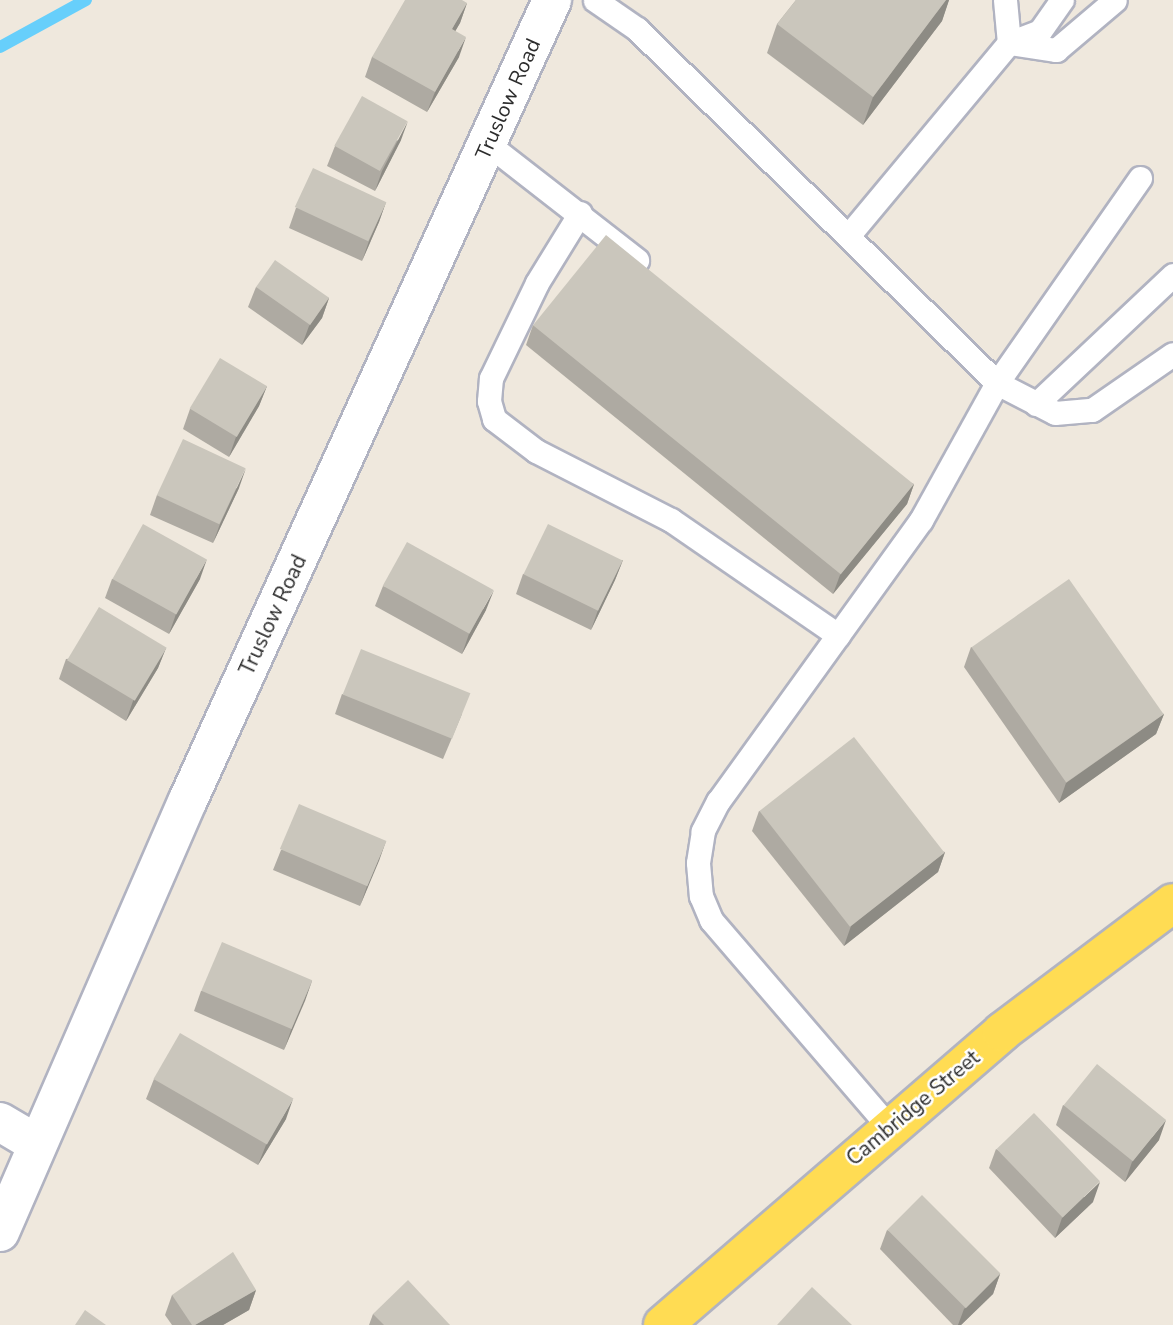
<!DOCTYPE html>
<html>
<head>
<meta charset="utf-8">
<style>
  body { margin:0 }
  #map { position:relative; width:1173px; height:1325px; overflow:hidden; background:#efe8dd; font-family:"Nunito Sans",sans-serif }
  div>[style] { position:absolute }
  .stream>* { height:12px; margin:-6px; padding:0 6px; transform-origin:6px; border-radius:6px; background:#67cffb }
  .roads { filter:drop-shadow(2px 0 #b1b3c1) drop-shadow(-2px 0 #b1b3c1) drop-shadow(0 2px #b1b3c1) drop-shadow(0 -2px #b1b3c1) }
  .service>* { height:23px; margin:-11.5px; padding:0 11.5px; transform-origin:11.5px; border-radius:11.5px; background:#fff }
  .minor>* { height:38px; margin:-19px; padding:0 19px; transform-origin:19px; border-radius:19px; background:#fff }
  .tertiary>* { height:38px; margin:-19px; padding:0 19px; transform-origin:19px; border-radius:19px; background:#fff }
  .primary>* { height:38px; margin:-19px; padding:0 19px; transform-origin:19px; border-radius:19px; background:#ffdc53 }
  .wall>* { inset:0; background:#aeaaa2 }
  .shaded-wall>* { inset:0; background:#8d8b84 }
  .building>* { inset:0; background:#cac6bc; transform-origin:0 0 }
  span { translate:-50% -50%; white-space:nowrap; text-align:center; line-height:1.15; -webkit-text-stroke:5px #fff; paint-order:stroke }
  .street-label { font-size:21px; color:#2c2c2c }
</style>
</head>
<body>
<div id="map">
  <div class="stream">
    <i style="left:0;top:47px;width:98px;rotate:-28.7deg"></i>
  </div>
  <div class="roads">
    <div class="service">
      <i style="left:595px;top:0;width:51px;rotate:34.6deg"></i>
      <i style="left:637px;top:29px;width:505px;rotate:44.52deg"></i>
      <i style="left:997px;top:383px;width:157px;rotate:119deg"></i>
      <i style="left:921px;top:520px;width:347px;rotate:125.8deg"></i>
      <i style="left:718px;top:801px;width:34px;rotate:117deg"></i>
      <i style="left:703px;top:831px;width:32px;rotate:99deg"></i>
      <i style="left:698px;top:863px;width:33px;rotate:85deg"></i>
      <i style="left:701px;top:896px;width:26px;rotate:67deg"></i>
      <i style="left:711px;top:920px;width:273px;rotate:49.3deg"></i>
      <i style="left:1005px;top:0;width:43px;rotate:84.7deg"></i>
      <i style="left:1009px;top:43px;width:48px;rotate:8.5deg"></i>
      <i style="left:1056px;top:50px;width:77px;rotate:-40.3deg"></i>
      <i style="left:488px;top:144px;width:189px;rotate:37.9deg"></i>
      <i style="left:1140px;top:178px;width:250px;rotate:124.9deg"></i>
      <i style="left:997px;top:383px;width:65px;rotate:27.3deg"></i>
      <i style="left:1055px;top:413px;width:37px;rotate:-5deg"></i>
      <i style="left:1092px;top:410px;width:98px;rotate:-34.7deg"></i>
      <i style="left:580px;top:213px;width:82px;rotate:121.6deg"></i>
      <i style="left:537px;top:283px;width:106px;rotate:115.8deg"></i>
      <i style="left:491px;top:378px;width:23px;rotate:95deg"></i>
      <i style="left:489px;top:401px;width:19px;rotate:74deg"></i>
      <i style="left:494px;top:419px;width:53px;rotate:37.3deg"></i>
      <i style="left:536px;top:451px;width:152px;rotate:27.1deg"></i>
      <i style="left:671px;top:520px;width:203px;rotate:34.6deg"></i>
      <i style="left:848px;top:236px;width:251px;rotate:-50.2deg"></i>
      <i style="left:1009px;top:43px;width:33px;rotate:-21deg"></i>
      <i style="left:1040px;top:31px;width:38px;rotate:-55deg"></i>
      <i style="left:1036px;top:404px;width:188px;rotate:-43.3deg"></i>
    </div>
    <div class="minor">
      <i style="left:0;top:1122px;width:43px;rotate:30.7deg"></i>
    </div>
    <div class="tertiary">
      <i style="left:0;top:1232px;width:471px;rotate:-66.5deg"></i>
      <i style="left:188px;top:800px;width:879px;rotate:-65.53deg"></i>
    </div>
    <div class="primary">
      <i style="left:663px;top:1325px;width:448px;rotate:-40.8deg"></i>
      <i style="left:1002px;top:1032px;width:214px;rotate:-37deg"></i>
    </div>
  </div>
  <div class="wall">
    <i style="clip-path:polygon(796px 0,949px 0,942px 21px,863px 125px,767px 53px,777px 24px)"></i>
    <i style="clip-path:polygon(467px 3px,460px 23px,455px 31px,459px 57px,427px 112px,365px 77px,372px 57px)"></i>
    <i style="clip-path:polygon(401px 140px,375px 191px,327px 166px,335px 146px)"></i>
    <i style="clip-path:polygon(386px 202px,379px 222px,362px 261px,289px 228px,296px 208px)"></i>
    <i style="clip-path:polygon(256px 287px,329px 298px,322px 318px,302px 345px,248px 307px)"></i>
    <i style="clip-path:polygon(533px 325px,914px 484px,907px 504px,833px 594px,526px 345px)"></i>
    <i style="clip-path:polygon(267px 386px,259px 406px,229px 457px,183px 429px,190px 409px)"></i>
    <i style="clip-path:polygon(239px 488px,213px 543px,150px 515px,157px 495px)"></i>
    <i style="clip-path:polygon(623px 560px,615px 580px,591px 630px,516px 594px,523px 574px)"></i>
    <i style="clip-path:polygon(112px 579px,200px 579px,169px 634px,105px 598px)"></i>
    <i style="clip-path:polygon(383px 586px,486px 610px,462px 654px,375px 606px)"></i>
    <i style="clip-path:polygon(971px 647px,1164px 714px,1156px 734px,1059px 803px,964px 667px)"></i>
    <i style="clip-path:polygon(166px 648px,158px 668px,126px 721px,59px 679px,66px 659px)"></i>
    <i style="clip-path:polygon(342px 694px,462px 714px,443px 759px,335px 714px)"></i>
    <i style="clip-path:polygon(759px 811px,945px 852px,938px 872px,844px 946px,752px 831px)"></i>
    <i style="clip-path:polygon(386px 841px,360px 906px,273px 870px,281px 850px)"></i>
    <i style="clip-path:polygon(312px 981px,284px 1050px,194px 1011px,201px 991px)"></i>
    <i style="clip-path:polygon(154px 1079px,286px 1119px,258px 1165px,146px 1099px)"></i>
    <i style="clip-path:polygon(1063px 1105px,1159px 1140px,1125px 1182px,1056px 1125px)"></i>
    <i style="clip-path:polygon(996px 1149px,1093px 1202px,1055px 1238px,989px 1168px)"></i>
    <i style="clip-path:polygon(887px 1230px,1000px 1274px,993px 1294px,961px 1325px,953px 1325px,880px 1249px)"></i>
    <i style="clip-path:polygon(256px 1290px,249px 1310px,223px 1325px,172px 1325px,165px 1315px,172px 1295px)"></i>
    <i style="clip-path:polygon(373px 1314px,450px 1325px,369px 1325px)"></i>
  </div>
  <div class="shaded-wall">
    <i style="clip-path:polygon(946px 0,949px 0,942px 21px,863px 125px,873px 97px)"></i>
    <i style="clip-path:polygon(467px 3px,460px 23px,445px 49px,452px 29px)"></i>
    <i style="clip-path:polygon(466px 37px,459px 57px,427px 112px,435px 92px)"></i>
    <i style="clip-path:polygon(408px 121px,401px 140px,375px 191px,382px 171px)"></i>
    <i style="clip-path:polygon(386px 202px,379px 222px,362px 261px,369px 241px)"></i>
    <i style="clip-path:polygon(329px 298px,322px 318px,302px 345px,309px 326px)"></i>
    <i style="clip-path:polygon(267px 386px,259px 406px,229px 457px,236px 437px)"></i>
    <i style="clip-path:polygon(246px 468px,239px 488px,213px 543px,220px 524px)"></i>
    <i style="clip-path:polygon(914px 484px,907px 504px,833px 594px,840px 575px)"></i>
    <i style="clip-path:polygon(207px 559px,200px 579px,169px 634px,176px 614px)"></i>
    <i style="clip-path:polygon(623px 560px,615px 580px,591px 630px,598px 610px)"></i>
    <i style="clip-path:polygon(494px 590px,486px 610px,462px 654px,469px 634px)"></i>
    <i style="clip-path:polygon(166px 648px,158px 668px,126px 721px,133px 701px)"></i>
    <i style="clip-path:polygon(1164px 714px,1156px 734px,1059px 803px,1066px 783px)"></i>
    <i style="clip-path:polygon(386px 841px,379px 861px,360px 906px,367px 886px)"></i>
    <i style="clip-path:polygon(945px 852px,938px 872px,844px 946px,851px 926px)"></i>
    <i style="clip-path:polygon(312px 981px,305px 1001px,284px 1050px,291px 1030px)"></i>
    <i style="clip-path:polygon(293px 1099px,286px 1119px,258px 1165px,266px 1145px)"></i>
    <i style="clip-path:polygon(1166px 1120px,1159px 1140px,1125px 1182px,1132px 1162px)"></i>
    <i style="clip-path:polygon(1100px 1182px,1093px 1202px,1055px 1238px,1062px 1218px)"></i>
    <i style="clip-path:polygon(1000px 1274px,993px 1294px,961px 1325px,958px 1325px,964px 1309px)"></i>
    <i style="clip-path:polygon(256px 1290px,249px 1310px,223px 1325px,195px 1325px)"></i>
  </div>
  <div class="building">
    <i style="clip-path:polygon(405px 0,462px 0,467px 3px,452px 29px,466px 37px,435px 92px,372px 57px)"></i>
    <i style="clip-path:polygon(796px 0,946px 0,873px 97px,777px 24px)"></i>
    <i style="left:362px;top:96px;width:52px;height:57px;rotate:29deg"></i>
    <i style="left:313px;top:168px;width:81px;height:43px;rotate:25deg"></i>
    <i style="left:606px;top:235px;width:396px;height:116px;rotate:39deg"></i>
    <i style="left:275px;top:260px;width:66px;height:33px;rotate:35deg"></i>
    <i style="left:220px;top:358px;width:55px;height:59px;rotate:31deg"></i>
    <i style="left:183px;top:439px;width:69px;height:62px;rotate:25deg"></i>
    <i style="left:143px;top:524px;width:73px;height:63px;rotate:29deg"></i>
    <i style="left:548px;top:524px;width:83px;height:56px;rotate:26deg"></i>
    <i style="left:407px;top:542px;width:99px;height:50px;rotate:29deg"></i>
    <i style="left:1069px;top:579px;width:165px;height:119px;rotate:55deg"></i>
    <i style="left:99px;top:607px;width:79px;height:62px;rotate:31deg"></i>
    <i style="left:361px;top:649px;width:118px;height:49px;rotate:22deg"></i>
    <i style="left:854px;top:737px;width:147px;height:120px;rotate:52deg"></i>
    <i style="left:299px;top:804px;width:95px;height:49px;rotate:23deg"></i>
    <i style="left:222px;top:942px;width:98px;height:53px;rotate:23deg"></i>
    <i style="left:180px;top:1033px;width:131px;height:53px;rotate:30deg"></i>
    <i style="left:1097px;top:1064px;width:89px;height:53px;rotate:39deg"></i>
    <i style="left:1034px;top:1113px;width:95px;height:52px;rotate:46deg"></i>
    <i style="left:922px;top:1195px;width:111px;height:49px;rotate:45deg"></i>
    <i style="clip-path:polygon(233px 1252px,256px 1290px,195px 1325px,192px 1325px,172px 1295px)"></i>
    <i style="clip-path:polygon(408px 1280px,450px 1325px,384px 1325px,373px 1314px)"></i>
    <i style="clip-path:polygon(812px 1287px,852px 1325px,777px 1325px)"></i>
    <i style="clip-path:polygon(85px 1310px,106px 1325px,75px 1325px)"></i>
  </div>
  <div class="street-label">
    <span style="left:508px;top:99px;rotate:-66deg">Truslow Road</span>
    <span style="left:273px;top:615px;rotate:-65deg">Truslow Road</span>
    <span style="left:913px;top:1108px;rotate:-40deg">Cambridge Street</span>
  </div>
</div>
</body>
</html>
